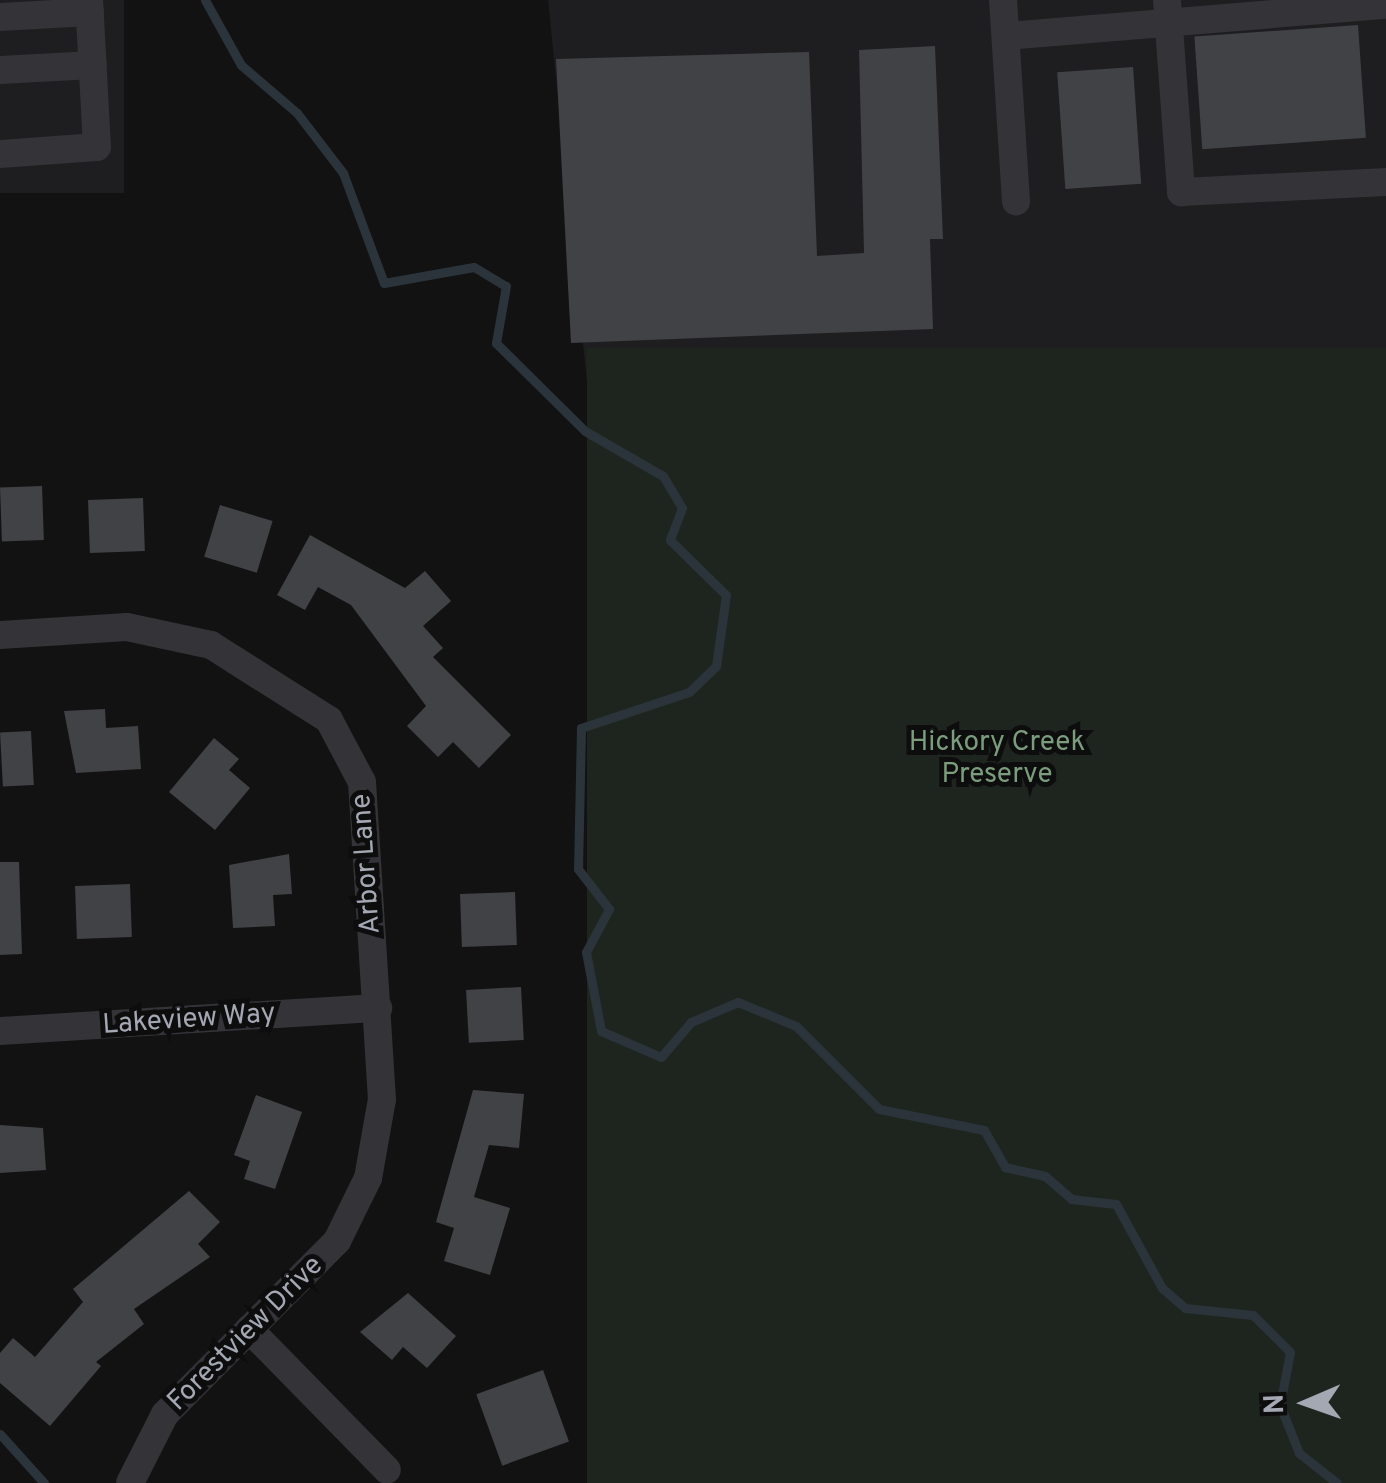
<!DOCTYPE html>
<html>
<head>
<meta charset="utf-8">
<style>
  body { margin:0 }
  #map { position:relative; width:1386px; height:1483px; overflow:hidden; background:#121213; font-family:Overpass,sans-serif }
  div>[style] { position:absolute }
  .built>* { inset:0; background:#1e1e20; transform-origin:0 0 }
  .green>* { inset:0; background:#1e251f; transform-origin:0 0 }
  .stream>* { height:9px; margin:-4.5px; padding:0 4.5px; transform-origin:4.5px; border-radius:4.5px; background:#2c343b }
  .building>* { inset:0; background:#414246; transform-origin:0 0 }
  .minor>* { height:28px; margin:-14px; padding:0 14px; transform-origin:14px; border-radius:14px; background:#333338 }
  span { translate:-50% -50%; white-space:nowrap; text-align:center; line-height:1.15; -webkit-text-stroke:10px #0d0d0e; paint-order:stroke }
  .park-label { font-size:28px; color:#7b9d7e }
  .street-label { font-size:28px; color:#a4a8b3 }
  .north { position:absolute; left:1256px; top:1353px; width:100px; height:100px; -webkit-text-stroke:8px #0d0d0e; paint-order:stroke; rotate:268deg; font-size:28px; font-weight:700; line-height:40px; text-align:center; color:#a4a8b3 }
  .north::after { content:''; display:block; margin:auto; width:35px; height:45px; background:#a4a8b3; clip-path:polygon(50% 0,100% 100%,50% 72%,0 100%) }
</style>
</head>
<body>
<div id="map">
  <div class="built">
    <i style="left:0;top:0;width:124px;height:193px"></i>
    <i style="clip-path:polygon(548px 0,1386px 0,1386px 348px,588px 392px)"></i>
  </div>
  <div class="green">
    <i style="left:1386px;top:348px;width:1135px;height:799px;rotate:90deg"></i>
  </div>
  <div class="stream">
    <i style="left:205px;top:0;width:74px;rotate:61deg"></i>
    <i style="left:241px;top:65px;width:74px;rotate:40.6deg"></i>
    <i style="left:297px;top:113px;width:76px;rotate:52.5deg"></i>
    <i style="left:343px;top:173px;width:117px;rotate:69.6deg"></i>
    <i style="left:384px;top:283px;width:91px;rotate:-10.1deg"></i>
    <i style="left:474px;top:267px;width:37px;rotate:31deg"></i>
    <i style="left:506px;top:286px;width:58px;rotate:100deg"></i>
    <i style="left:496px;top:343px;width:125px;rotate:44.7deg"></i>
    <i style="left:585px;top:431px;width:90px;rotate:30deg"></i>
    <i style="left:663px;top:476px;width:37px;rotate:59deg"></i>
    <i style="left:682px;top:508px;width:34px;rotate:111deg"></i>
    <i style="left:670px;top:540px;width:78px;rotate:44.5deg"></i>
    <i style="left:726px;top:595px;width:72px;rotate:98deg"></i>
    <i style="left:716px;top:666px;width:37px;rotate:136deg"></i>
    <i style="left:689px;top:692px;width:114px;rotate:161.6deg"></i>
    <i style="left:581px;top:728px;width:141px;rotate:91.2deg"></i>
    <i style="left:578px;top:869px;width:51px;rotate:52.2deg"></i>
    <i style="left:609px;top:909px;width:49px;rotate:118.1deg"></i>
    <i style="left:586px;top:952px;width:80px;rotate:79.2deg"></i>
    <i style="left:601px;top:1031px;width:65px;rotate:23.4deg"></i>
    <i style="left:661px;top:1057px;width:46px;rotate:-49.4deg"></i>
    <i style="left:691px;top:1022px;width:51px;rotate:-23.1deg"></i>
    <i style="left:738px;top:1002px;width:63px;rotate:22.5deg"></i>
    <i style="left:796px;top:1026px;width:117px;rotate:45deg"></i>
    <i style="left:879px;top:1109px;width:107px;rotate:11.3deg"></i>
    <i style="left:984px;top:1130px;width:43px;rotate:60.4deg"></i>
    <i style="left:1005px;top:1167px;width:41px;rotate:12.7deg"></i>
    <i style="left:1045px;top:1176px;width:35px;rotate:41deg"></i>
    <i style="left:1071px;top:1199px;width:45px;rotate:6.3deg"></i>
    <i style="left:1116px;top:1204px;width:96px;rotate:61.3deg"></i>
    <i style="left:1162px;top:1288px;width:30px;rotate:41deg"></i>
    <i style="left:1185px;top:1308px;width:68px;rotate:5.9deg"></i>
    <i style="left:1253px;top:1315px;width:52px;rotate:45deg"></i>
    <i style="left:1290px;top:1352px;width:54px;rotate:100.7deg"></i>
    <i style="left:1280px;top:1405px;width:52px;rotate:68.4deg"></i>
    <i style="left:1299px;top:1453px;width:48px;rotate:38.3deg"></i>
    <i style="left:0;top:1434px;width:66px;rotate:48.1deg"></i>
  </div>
  <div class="building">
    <i style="left:1358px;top:25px;width:113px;height:164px;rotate:86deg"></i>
    <i style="clip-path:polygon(935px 46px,943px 239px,930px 239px,933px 329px,571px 343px,556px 59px,809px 52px,817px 256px,864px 253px,859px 50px)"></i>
    <i style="left:1133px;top:67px;width:117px;height:76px;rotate:86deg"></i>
    <i style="left:42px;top:486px;width:54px;height:42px;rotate:88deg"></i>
    <i style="left:143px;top:498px;width:53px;height:55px;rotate:88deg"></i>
    <i style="left:220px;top:505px;width:55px;height:54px;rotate:17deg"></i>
    <i style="clip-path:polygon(310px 535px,405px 588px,425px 571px,451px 601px,423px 626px,443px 648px,433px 657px,511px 735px,479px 768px,453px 742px,438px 757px,407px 726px,426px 706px,351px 605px,318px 587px,305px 610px,277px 595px)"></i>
    <i style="clip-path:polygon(105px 709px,106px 728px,138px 726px,141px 769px,76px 773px,64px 711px)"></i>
    <i style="left:31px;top:731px;width:54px;height:31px;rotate:87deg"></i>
    <i style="clip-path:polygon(214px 738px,239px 759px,229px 770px,250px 788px,215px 830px,169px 792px)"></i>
    <i style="clip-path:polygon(289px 854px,292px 894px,273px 895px,275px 926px,233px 928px,229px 865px)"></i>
    <i style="clip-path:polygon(0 862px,19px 862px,22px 954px,0 955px)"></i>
    <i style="left:130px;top:884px;width:53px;height:55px;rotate:88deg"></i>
    <i style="left:515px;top:892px;width:53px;height:55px;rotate:88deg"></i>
    <i style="left:521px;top:987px;width:53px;height:55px;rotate:87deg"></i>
    <i style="clip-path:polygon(473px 1090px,524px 1094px,519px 1148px,489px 1145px,474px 1197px,510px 1208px,490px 1275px,444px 1261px,454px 1228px,436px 1222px)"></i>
    <i style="clip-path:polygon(256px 1095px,302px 1112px,275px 1189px,244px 1179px,250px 1161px,234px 1155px)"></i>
    <i style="clip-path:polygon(0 1125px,43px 1128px,46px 1170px,0 1173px)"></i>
    <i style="clip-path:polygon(189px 1191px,220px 1222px,198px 1244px,210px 1257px,134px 1309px,144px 1324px,96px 1362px,101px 1366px,50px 1426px,0 1383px,0 1353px,13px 1338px,35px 1357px,83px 1302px,73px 1289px)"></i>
    <i style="clip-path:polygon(408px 1293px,456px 1336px,427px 1368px,403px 1347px,392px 1360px,360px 1332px)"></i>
    <i style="left:543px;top:1370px;width:76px;height:71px;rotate:70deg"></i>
  </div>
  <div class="minor">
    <i style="left:1003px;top:0;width:202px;rotate:86.3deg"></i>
    <i style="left:1167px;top:0;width:193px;rotate:85.8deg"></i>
    <i style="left:1181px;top:192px;width:205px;rotate:-2.8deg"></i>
    <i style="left:0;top:17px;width:90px;rotate:-3.2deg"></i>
    <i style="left:1006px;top:36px;width:381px;rotate:-4.7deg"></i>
    <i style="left:0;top:70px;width:93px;rotate:-3.1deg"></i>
    <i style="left:0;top:154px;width:97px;rotate:-4.1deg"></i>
    <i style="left:97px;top:147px;width:147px;rotate:-93.1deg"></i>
    <i style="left:0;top:635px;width:127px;rotate:-3.6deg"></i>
    <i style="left:127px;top:627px;width:86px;rotate:12.1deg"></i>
    <i style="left:211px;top:645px;width:140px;rotate:32.4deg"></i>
    <i style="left:329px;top:720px;width:70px;rotate:62deg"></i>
    <i style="left:362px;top:782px;width:318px;rotate:86.4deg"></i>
    <i style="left:382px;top:1099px;width:80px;rotate:100deg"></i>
    <i style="left:368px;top:1178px;width:70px;rotate:116.2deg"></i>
    <i style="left:337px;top:1241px;width:244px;rotate:134.8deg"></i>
    <i style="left:165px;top:1414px;width:77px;rotate:116.9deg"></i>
    <i style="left:0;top:1031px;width:379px;rotate:-3.5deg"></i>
    <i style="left:249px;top:1329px;width:197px;rotate:45.6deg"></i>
  </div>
  <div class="park-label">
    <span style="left:997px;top:759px">Hickory Creek<br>Preserve</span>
  </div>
  <div class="street-label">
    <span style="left:367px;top:864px;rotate:-94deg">Arbor Lane</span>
    <span style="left:189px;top:1020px;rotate:-4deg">Lakeview Way</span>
    <span style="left:246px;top:1334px;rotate:-45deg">Forestview Drive</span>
  </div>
  <div class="north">N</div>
</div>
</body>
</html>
